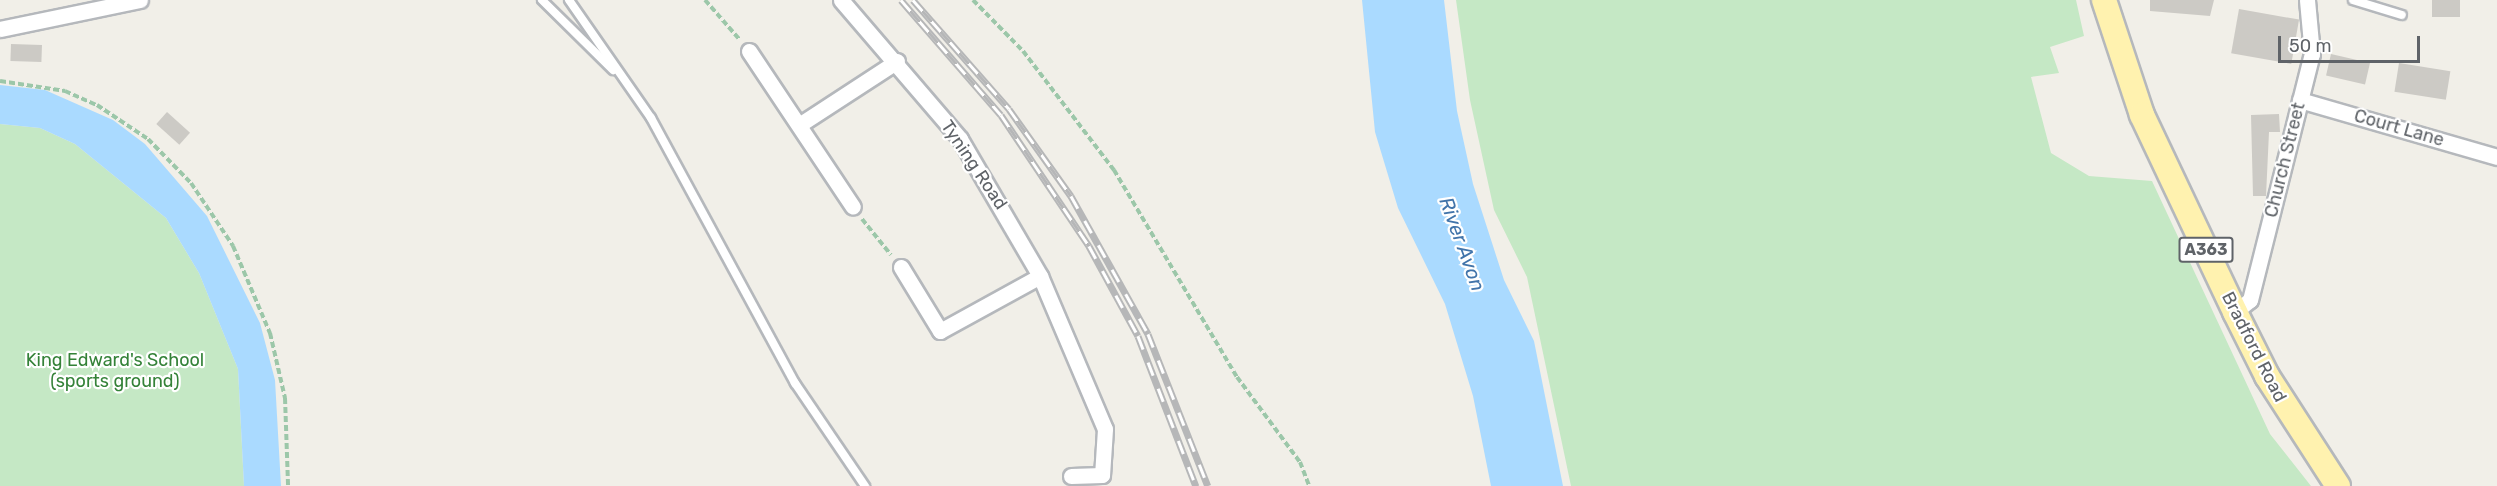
<!DOCTYPE html>
<html>
<head>
<meta charset="utf-8">
<style>
  body { margin:0 }
  #map { position:relative; width:2497px; height:486px; overflow:hidden; background:#f1efe8; font-family:Rubik,sans-serif }
  div>[style] { position:absolute }
  .green>* { inset:0; background:#c5e8c5 }
  .water>* { inset:0; background:#aadaff }
  .building>* { inset:0; background:#cccac5; transform-origin:0 0 }
  .path>* { height:4px; margin-top:-2px; transform-origin:0; background:repeating-linear-gradient(90deg,#9cc7a9 0 6px,transparent 0 9px) }
  .roads { filter:drop-shadow(2px 0 #b5b8bc) drop-shadow(-2px 0 #b5b8bc) drop-shadow(0 2px #b5b8bc) drop-shadow(0 -2px #b5b8bc) }
  .service>* { height:8px; margin:-4px; padding:0 4px; transform-origin:4px; border-radius:4px; background:#fff }
  .minor>* { height:15px; margin:-7.5px; padding:0 7.5px; transform-origin:7.5px; border-radius:7.5px; background:#fff }
  .primary>* { height:24px; margin:-12px; padding:0 12px; transform-origin:12px; border-radius:12px; background:#fff2af }
  .rail>* { height:7px; margin-top:-3.5px; transform-origin:0; background:repeating-linear-gradient(90deg,#fff 0 14px,#b6b7b8 0 28px); box-sizing:border-box; border-block:2px solid #b6b7b8 }
  span { translate:-50% -50%; white-space:nowrap; text-align:center; line-height:1.15; -webkit-text-stroke:4.5px #fff; paint-order:stroke }
  .shield-label span { padding:2px 4px; background:#fff; border:2px solid; border-radius:4px; -webkit-text-stroke-width:0 }
  .shield-label { font-size:16px; color:#5f6368; font-weight:700 }
  .street-label { font-size:18px; color:#5f6368 }
  .park-label { font-size:18px; color:#348238 }
  .water-label { font-size:20px; color:#4174aa; font-style:italic }
  .scale { position:absolute; left:2278px; top:36px; width:142px; height:27px; box-sizing:border-box; border:3px solid #5f6368; border-top:0; padding-left:8px; font-size:18px; line-height:21px; white-space:nowrap; color:#5f6368; -webkit-text-stroke:4px #fff; paint-order:stroke }
</style>
</head>
<body>
<div id="map">
  <div class="green">
    <i style="clip-path:polygon(1456px 0,2076px 0,2084px 36px,2050px 47px,2059px 73px,2031px 77px,2051px 153px,2089px 176px,2152px 181px,2270px 434px,2311px 486px,1571px 486px,1527px 277px,1494px 210px,1470px 100px)"></i>
    <i style="clip-path:polygon(0 124px,40px 128px,75px 144px,166px 218px,199px 273px,238px 369px,244px 486px,0 486px)"></i>
  </div>
  <div class="water">
    <i style="clip-path:polygon(1362px 0,1444px 0,1457px 111px,1473px 184px,1504px 280px,1534px 341px,1563px 486px,1491px 486px,1473px 396px,1445px 304px,1398px 208px,1375px 132px)"></i>
    <i style="clip-path:polygon(0 85px,45px 90px,113px 120px,145px 144px,207px 216px,260px 323px,275px 380px,281px 486px,244px 486px,238px 369px,199px 273px,166px 218px,75px 144px,40px 128px,0 124px)"></i>
  </div>
  <div class="building">
    <i style="clip-path:polygon(2150px 0,2214px 0,2210px 16px,2150px 11px)"></i>
    <i style="left:2432px;top:0;width:28px;height:17px"></i>
    <i style="left:2239px;top:9px;width:61px;height:45px;rotate:10deg"></i>
    <i style="left:11px;top:44px;width:31px;height:17px;rotate:2deg"></i>
    <i style="left:2331px;top:54px;width:40px;height:22px;rotate:13deg"></i>
    <i style="left:2399px;top:63px;width:52px;height:29px;rotate:9deg"></i>
    <i style="left:167px;top:112px;width:31px;height:16px;rotate:42deg"></i>
    <i style="clip-path:polygon(2279px 114px,2280px 132px,2269px 132px,2266px 196px,2253px 196px,2251px 115px)"></i>
  </div>
  <div class="path">
    <i style="left:705px;top:0;width:53px;rotate:48.8deg"></i>
    <i style="left:973px;top:0;width:71px;rotate:45.6deg"></i>
    <i style="left:1023px;top:51px;width:150px;rotate:52.6deg"></i>
    <i style="left:1114px;top:170px;width:241px;rotate:59.3deg"></i>
    <i style="left:1237px;top:377px;width:106px;rotate:53.5deg"></i>
    <i style="left:1300px;top:462px;width:26px;rotate:69deg"></i>
    <i style="left:0;top:81px;width:66px;rotate:8.7deg"></i>
    <i style="left:65px;top:91px;width:35px;rotate:24deg"></i>
    <i style="left:97px;top:105px;width:61px;rotate:33.7deg"></i>
    <i style="left:148px;top:139px;width:62px;rotate:45.7deg"></i>
    <i style="left:191px;top:183px;width:76px;rotate:56.3deg"></i>
    <i style="left:233px;top:246px;width:95px;rotate:67deg"></i>
    <i style="left:270px;top:333px;width:67px;rotate:77deg"></i>
    <i style="left:285px;top:398px;width:88px;rotate:88deg"></i>
    <i style="left:862px;top:219px;width:46px;rotate:51.1deg"></i>
  </div>
  <div class="roads">
    <div class="service">
      <i style="left:542px;top:0;width:100px;rotate:44.6deg"></i>
      <i style="left:569px;top:0;width:144px;rotate:55.2deg"></i>
      <i style="left:651px;top:118px;width:302px;rotate:61.5deg"></i>
      <i style="left:795px;top:383px;width:125px;rotate:55.8deg"></i>
      <i style="left:2353px;top:0;width:51px;rotate:17deg"></i>
    </div>
    <div class="minor">
      <i style="left:841px;top:0;width:183px;rotate:49.4deg"></i>
      <i style="left:960px;top:139px;width:159px;rotate:59.7deg"></i>
      <i style="left:1040px;top:276px;width:166px;rotate:67deg"></i>
      <i style="left:1105px;top:429px;width:46px;rotate:93.7deg"></i>
      <i style="left:1102px;top:475px;width:31px;rotate:178deg"></i>
      <i style="left:0;top:29px;width:143px;rotate:-11.7deg"></i>
      <i style="left:749px;top:51px;width:187px;rotate:56.3deg"></i>
      <i style="left:2300px;top:100px;width:205px;rotate:16.1deg"></i>
      <i style="left:799px;top:125px;width:117px;rotate:-33.1deg"></i>
      <i style="left:901px;top:267px;width:75px;rotate:58.6deg"></i>
      <i style="left:940px;top:331px;width:114px;rotate:-28.8deg"></i>
      <i style="left:2235px;top:312px;width:19px;rotate:-39deg"></i>
      <i style="left:2250px;top:300px;width:254px;rotate:-75.9deg"></i>
      <i style="left:2312px;top:54px;width:54px;rotate:-95.3deg"></i>
    </div>
    <div class="primary">
      <i style="left:2104px;top:0;width:121px;rotate:71.7deg"></i>
      <i style="left:2142px;top:115px;width:218px;rotate:64.7deg"></i>
      <i style="left:2235px;top:312px;width:72px;rotate:63.4deg"></i>
      <i style="left:2267px;top:376px;width:131px;rotate:57.2deg"></i>
    </div>
  </div>
  <div class="rail">
    <i style="left:901px;top:0;width:152px;rotate:49deg"></i>
    <i style="left:1001px;top:115px;width:158px;rotate:56.1deg"></i>
    <i style="left:1089px;top:246px;width:102px;rotate:61.4deg"></i>
    <i style="left:1138px;top:336px;width:161px;rotate:68.9deg"></i>
    <i style="left:913px;top:0;width:145px;rotate:48.6deg"></i>
    <i style="left:1009px;top:109px;width:107px;rotate:54.5deg"></i>
    <i style="left:1071px;top:196px;width:158px;rotate:60.8deg"></i>
    <i style="left:1148px;top:334px;width:163px;rotate:68.5deg"></i>
  </div>
  <div class="shield-label">
    <span style="left:2206px;top:250px">A363</span>
  </div>
  <div class="street-label">
    <span style="left:2399px;top:128px;rotate:16deg">Court Lane</span>
    <span style="left:2285px;top:160px;rotate:-76deg">Church Street</span>
    <span style="left:974px;top:165px;rotate:56deg">Tyning Road</span>
    <span style="left:2254px;top:347px;rotate:63deg">Bradford Road</span>
  </div>
  <div class="park-label">
    <span style="left:115px;top:371px">King Edward's School<br>(sports ground)</span>
  </div>
  <div class="water-label">
    <span style="left:1462px;top:244px;rotate:70deg">River Avon</span>
  </div>
  <div class="scale">50 m</div>
</div>
</body>
</html>
